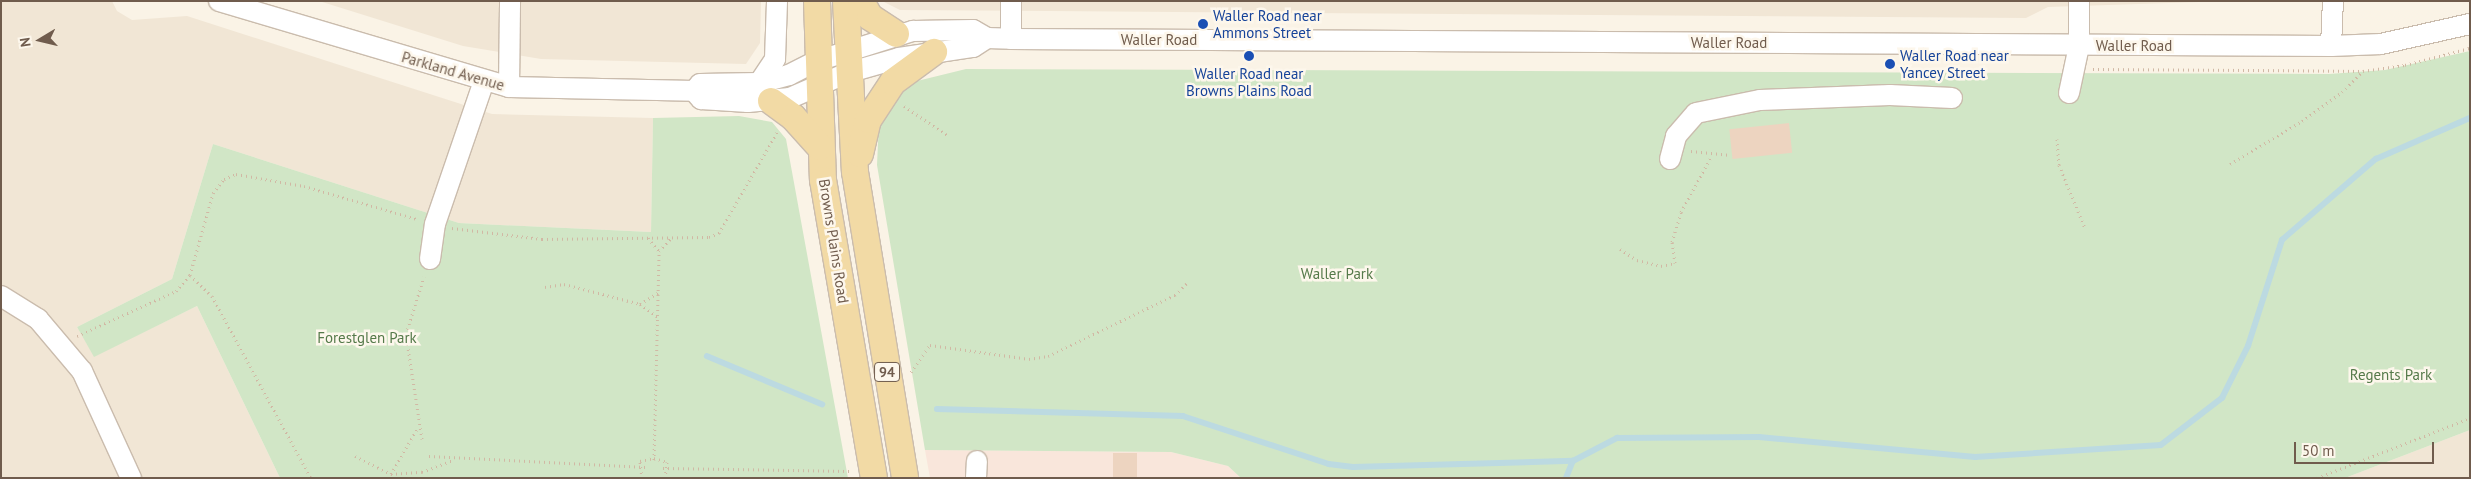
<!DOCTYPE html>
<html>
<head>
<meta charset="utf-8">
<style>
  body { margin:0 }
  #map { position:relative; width:2471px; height:479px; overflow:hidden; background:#faf3e6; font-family:"PT Sans",sans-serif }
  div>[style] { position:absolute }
  .residential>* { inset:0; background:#f1e6d5 }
  .commercial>* { inset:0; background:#f9e6db }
  .green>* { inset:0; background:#d1e6c6 }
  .stream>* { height:5.5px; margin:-2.75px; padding:0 2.75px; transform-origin:2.75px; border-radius:2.75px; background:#bcdae1 }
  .building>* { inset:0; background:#edd4c0; transform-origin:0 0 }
  .path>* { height:3px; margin-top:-1.5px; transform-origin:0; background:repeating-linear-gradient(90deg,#d1b8a4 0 1px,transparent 0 5px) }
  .roads { filter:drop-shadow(1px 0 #cabcad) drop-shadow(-1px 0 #cabcad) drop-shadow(0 1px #cabcad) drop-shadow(0 -1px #cabcad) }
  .minor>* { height:20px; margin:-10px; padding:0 10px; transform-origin:10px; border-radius:10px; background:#fff }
  .major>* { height:26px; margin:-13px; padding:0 13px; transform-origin:13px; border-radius:13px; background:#f2daa5 }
  .dots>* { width:14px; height:14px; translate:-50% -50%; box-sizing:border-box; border:2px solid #fdf7ec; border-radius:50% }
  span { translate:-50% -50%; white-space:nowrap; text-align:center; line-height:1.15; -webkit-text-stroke:5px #fdf7ec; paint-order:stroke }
  .shield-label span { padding:1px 4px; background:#fdf7ec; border:1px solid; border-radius:4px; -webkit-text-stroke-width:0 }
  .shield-label { font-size:14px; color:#705c4d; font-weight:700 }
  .transit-label { font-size:15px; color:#164399 }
  .left { translate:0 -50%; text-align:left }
  .street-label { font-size:15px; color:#705c4d }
  .park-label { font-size:15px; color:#557a4a }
  .frame { position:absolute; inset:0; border:2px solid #705c4d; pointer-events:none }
  .north { position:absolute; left:15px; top:15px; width:50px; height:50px; -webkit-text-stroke:4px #fdf7ec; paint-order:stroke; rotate:261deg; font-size:14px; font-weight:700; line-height:20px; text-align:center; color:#705c4d }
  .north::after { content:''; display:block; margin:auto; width:18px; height:22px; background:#705c4d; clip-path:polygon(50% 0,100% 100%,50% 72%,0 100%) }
  .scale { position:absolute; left:2294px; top:442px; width:140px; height:22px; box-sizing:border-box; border:2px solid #705c4d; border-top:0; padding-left:6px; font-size:15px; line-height:18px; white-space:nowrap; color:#705c4d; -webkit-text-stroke:4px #fdf7ec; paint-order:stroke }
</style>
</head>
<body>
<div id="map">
  <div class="residential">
    <i style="clip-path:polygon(1px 1px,112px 1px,117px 11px,132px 20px,187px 16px,492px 114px,653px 118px,651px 232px,459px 223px,213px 144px,172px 279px,77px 327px,94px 356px,197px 306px,280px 478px,1px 478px)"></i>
    <i style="clip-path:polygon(319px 1px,761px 1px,760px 43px,746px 64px,541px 59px,463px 46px)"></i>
    <i style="clip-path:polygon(882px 1px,2229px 1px,2048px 7px,2026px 18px,900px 10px)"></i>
    <i style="clip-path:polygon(2470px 430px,2470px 478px,2345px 478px)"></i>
  </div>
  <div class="commercial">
    <i style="clip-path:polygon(925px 450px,1171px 452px,1228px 466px,1241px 478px,930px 478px)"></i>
  </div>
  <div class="green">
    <i style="clip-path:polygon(2470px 51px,2470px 430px,2345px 478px,1241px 478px,1228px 466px,1171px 452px,925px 450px,877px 165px,879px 121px,888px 103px,913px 82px,966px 69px,2329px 74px,2385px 70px)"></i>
    <i style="clip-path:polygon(739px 116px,772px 122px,786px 139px,848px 478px,280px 478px,197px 306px,94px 357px,77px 327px,172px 279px,213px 144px,459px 223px,651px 232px,653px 118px)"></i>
  </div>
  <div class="stream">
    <i style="left:707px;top:356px;width:125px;rotate:22.7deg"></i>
    <i style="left:937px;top:409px;width:246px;rotate:1.6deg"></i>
    <i style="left:1183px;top:416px;width:154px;rotate:18.2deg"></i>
    <i style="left:1329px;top:464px;width:24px;rotate:7deg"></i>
    <i style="left:1353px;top:467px;width:220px;rotate:-1.6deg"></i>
    <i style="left:1566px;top:478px;width:18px;rotate:-68deg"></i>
    <i style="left:1573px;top:461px;width:50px;rotate:-27.6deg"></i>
    <i style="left:1617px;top:438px;width:142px;rotate:-0.4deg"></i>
    <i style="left:1759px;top:437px;width:217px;rotate:5.3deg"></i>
    <i style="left:1975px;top:457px;width:186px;rotate:-3.7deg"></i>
    <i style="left:2161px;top:445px;width:77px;rotate:-37.6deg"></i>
    <i style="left:2222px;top:398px;width:58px;rotate:-63.4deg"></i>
    <i style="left:2248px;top:346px;width:111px;rotate:-72.2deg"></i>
    <i style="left:2282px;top:240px;width:124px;rotate:-40.8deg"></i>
    <i style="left:2376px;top:159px;width:103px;rotate:-23.6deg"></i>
  </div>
  <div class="building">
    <i style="left:1789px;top:123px;width:30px;height:60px;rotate:84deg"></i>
    <i style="left:1113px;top:453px;width:24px;height:25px"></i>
  </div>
  <div class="path">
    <i style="left:2093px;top:69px;width:270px;rotate:0.4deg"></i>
    <i style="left:2363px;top:71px;width:42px;rotate:-8.1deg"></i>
    <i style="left:2405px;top:65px;width:67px;rotate:-14.7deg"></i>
    <i style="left:904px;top:106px;width:52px;rotate:34deg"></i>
    <i style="left:2057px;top:139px;width:26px;rotate:86deg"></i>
    <i style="left:2059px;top:165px;width:68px;rotate:67.6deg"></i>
    <i style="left:1691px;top:151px;width:40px;rotate:5.7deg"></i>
    <i style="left:2230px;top:164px;width:84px;rotate:-30.8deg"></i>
    <i style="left:2302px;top:121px;width:49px;rotate:-35.9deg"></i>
    <i style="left:2342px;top:92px;width:30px;rotate:-45deg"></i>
    <i style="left:452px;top:228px;width:91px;rotate:7deg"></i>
    <i style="left:542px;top:239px;width:167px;rotate:-0.7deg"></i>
    <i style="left:709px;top:237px;width:11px;rotate:-22deg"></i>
    <i style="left:719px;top:233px;width:118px;rotate:-60deg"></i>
    <i style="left:648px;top:238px;width:17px;rotate:50deg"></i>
    <i style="left:659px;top:251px;width:19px;rotate:-47deg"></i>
    <i style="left:1620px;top:249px;width:20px;rotate:33deg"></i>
    <i style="left:1637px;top:260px;width:25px;rotate:14deg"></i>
    <i style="left:1661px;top:266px;width:14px;rotate:-12deg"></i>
    <i style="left:1675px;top:263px;width:21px;rotate:-98deg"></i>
    <i style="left:1672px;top:242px;width:31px;rotate:-73deg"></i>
    <i style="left:1681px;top:212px;width:63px;rotate:-61.4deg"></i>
    <i style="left:190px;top:275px;width:30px;rotate:44deg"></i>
    <i style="left:212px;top:296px;width:207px;rotate:61.5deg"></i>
    <i style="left:545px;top:287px;width:19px;rotate:-9deg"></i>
    <i style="left:564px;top:284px;width:79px;rotate:14.7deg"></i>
    <i style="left:640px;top:304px;width:24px;rotate:36deg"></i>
    <i style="left:640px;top:304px;width:22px;rotate:-32deg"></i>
    <i style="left:77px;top:336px;width:109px;rotate:-24.4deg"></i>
    <i style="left:176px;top:291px;width:21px;rotate:-49deg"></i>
    <i style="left:190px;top:275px;width:85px;rotate:-74.3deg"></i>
    <i style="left:213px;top:193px;width:18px;rotate:-52deg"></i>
    <i style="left:224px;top:179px;width:13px;rotate:-23deg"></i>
    <i style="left:236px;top:174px;width:69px;rotate:10deg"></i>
    <i style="left:304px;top:186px;width:118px;rotate:16.3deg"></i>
    <i style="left:911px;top:372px;width:33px;rotate:-55deg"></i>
    <i style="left:930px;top:345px;width:100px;rotate:8deg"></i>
    <i style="left:1029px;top:359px;width:19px;rotate:-9deg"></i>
    <i style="left:1048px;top:356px;width:141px;rotate:-25.7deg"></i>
    <i style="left:1175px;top:295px;width:18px;rotate:-45deg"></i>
    <i style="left:422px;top:439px;width:106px;rotate:-98.7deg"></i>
    <i style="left:406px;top:334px;width:60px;rotate:-72.5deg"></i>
    <i style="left:355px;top:456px;width:40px;rotate:26.6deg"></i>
    <i style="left:391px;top:474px;width:31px;rotate:-4deg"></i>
    <i style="left:422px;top:472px;width:34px;rotate:-21deg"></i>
    <i style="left:429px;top:456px;width:217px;rotate:2.9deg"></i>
    <i style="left:654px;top:460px;width:209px;rotate:-88.6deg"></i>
    <i style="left:663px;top:468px;width:186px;rotate:0.9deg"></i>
    <i style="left:391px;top:474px;width:52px;rotate:-60deg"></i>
    <i style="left:642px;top:478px;width:17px;rotate:-97deg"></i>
    <i style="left:640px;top:461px;width:14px;rotate:-12deg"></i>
    <i style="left:654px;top:458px;width:14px;rotate:17deg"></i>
    <i style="left:667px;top:462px;width:16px;rotate:97deg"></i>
    <i style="left:2317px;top:478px;width:164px;rotate:-21.4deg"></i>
  </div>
  <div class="roads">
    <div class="minor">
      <i style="left:219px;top:1px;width:302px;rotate:16.5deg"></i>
      <i style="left:509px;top:87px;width:185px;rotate:1.2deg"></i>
      <i style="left:694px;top:91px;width:11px;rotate:49deg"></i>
      <i style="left:701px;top:99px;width:47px;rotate:3.7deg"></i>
      <i style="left:748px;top:102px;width:42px;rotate:-5.4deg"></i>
      <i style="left:790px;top:98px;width:62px;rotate:-23.7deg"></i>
      <i style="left:847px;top:73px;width:54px;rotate:-16.1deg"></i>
      <i style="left:899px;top:58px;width:75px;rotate:-8.5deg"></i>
      <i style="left:973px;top:47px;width:17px;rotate:-33deg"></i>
      <i style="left:1011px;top:39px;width:38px;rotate:-90deg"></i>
      <i style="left:2331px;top:46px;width:45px;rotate:-87.5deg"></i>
      <i style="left:759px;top:83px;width:29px;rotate:-56deg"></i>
      <i style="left:775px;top:59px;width:58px;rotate:-88deg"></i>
      <i style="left:509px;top:87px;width:86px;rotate:-89.3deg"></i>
      <i style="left:694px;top:91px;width:9px;rotate:-49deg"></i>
      <i style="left:700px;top:84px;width:59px;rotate:-1deg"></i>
      <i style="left:759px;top:83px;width:31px;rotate:-15deg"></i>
      <i style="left:789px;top:75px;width:31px;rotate:-27deg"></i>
      <i style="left:817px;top:61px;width:101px;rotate:-17.4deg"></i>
      <i style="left:913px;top:31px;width:60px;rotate:-1deg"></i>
      <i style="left:973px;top:30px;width:16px;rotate:30deg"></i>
      <i style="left:987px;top:38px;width:24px;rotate:2deg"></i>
      <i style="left:1011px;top:39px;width:1320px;rotate:0.3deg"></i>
      <i style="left:2331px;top:46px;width:50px;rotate:-2.3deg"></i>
      <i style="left:2381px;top:44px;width:91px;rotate:-12.7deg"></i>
      <i style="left:2069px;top:93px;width:48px;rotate:-78deg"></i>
      <i style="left:2079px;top:46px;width:45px;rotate:-90deg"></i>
      <i style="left:1670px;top:159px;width:24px;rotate:-75deg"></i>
      <i style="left:1676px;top:136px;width:30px;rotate:-49deg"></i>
      <i style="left:1696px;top:113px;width:65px;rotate:-11.5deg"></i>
      <i style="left:1760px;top:100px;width:130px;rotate:-2.2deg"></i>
      <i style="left:1890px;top:95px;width:62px;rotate:2.8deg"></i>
      <i style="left:430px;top:259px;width:35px;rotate:-82deg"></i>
      <i style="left:435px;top:224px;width:151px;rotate:-71.1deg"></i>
      <i style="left:1px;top:296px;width:44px;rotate:31.9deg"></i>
      <i style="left:38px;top:319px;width:68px;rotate:49.8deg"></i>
      <i style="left:82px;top:371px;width:118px;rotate:65.4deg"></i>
      <i style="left:976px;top:478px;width:17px;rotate:-87deg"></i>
    </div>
    <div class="major">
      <i style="left:817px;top:1px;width:179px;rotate:88.1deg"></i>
      <i style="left:823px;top:180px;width:302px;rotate:80.3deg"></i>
      <i style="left:846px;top:1px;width:171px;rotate:87deg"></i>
      <i style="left:855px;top:172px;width:310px;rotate:80.7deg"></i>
      <i style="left:861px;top:1px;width:18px;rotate:61deg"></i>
      <i style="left:870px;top:17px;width:31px;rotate:33deg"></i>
      <i style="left:771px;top:101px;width:27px;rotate:36deg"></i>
      <i style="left:793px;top:117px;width:40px;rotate:48deg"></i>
      <i style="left:860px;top:154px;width:35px;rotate:-77deg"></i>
      <i style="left:868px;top:120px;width:45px;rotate:-56.7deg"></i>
      <i style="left:893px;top:82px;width:51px;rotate:-36.2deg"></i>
    </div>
  </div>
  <div class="dots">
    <i style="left:1203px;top:24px;background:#1a4fb4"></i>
    <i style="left:1249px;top:56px;background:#1a4fb4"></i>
    <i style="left:1890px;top:64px;background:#1a4fb4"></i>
  </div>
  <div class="shield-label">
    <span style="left:887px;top:372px">94</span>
  </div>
  <div class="transit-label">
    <span class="left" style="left:1213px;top:24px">Waller Road near<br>Ammons Street</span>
    <span class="left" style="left:1900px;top:64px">Waller Road near<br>Yancey Street</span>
    <span style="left:1249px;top:82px">Waller Road near<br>Browns Plains Road</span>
  </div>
  <div class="street-label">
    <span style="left:1159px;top:40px">Waller Road</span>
    <span style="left:1729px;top:43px">Waller Road</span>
    <span style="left:2134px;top:46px">Waller Road</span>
    <span style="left:453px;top:71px;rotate:16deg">Parkland Avenue</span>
    <span style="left:834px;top:241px;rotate:81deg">Browns Plains Road</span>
  </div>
  <div class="park-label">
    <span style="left:1337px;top:274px">Waller Park</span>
    <span style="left:367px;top:338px">Forestglen Park</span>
    <span style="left:2391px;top:375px">Regents Park</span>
  </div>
  <div class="frame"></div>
  <div class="north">N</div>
  <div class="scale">50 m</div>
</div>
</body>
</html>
